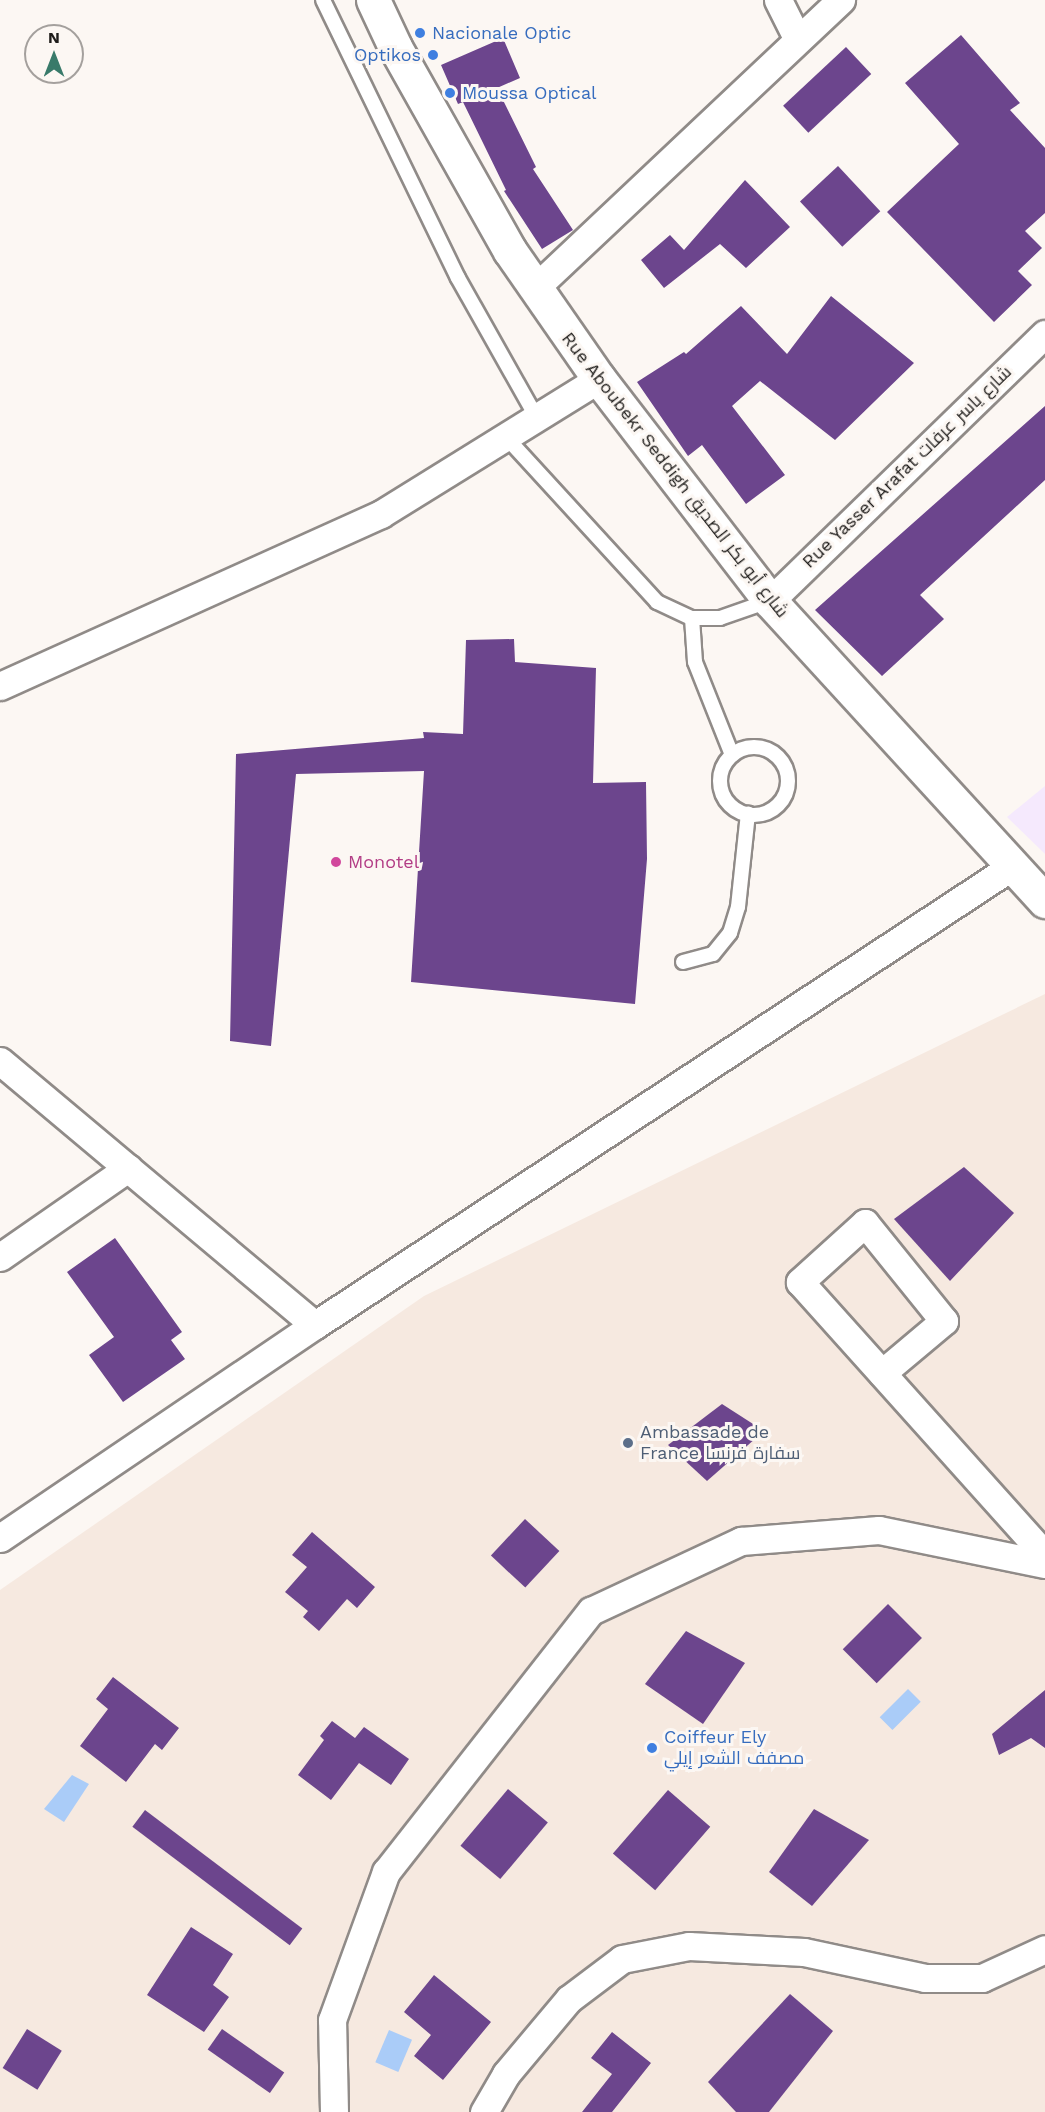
<!DOCTYPE html>
<html>
<head>
<meta charset="utf-8">
<style>
  body { margin:0 }
  #map { position:relative; width:1045px; height:2112px; overflow:hidden; background:#fcf7f3; font-family:"Work Sans",Cairo,sans-serif }
  div>[style] { position:absolute }
  .built>* { inset:0; background:#f6e9e0 }
  .education>* { inset:0; background:#f5e9fd }
  .water>* { inset:0; background:#aaccf8; transform-origin:0 0 }
  .building>* { inset:0; background:#6c458d; transform-origin:0 0 }
  .roads { filter:drop-shadow(2px 0 #908b88) drop-shadow(-2px 0 #908b88) drop-shadow(0 2px #908b88) drop-shadow(0 -2px #908b88) }
  .service>* { height:14px; margin:-7px; padding:0 7px; transform-origin:7px; border-radius:7px; background:#fff }
  .service>.ring { margin:-7px; padding:0; box-sizing:content-box; background:none; border:14px solid #fff; border-radius:50% }
  .minor>* { height:27px; margin:-13.5px; padding:0 13.5px; transform-origin:13.5px; border-radius:13.5px; background:#fff }
  .tertiary>* { height:33px; margin:-16.5px; padding:0 16.5px; transform-origin:16.5px; border-radius:16.5px; background:#fff }
  .dots>* { width:16px; height:16px; translate:-50% -50%; box-sizing:border-box; border:3px solid #fcf7f3; border-radius:50% }
  span { translate:-50% -50%; white-space:nowrap; text-align:center; line-height:1.15; -webkit-text-stroke:6px #fcf7f3; paint-order:stroke }
  .shop-label { font-size:18px; color:#366cbe }
  .left { translate:0 -50%; text-align:left }
  .right { translate:-100% -50%; text-align:right }
  .street-label { font-size:18px; color:#1f1d1b }
  .hotel-label { font-size:18px; color:#b23c85 }
  .service-label { font-size:18px; color:#4e5e75 }
  .north { position:absolute; left:24px; top:24px; width:60px; height:60px; box-sizing:border-box; background:#fcf7f3; border:2px solid #a4a09d; border-radius:50%; rotate:0deg; font-size:16px; font-weight:700; line-height:24px; text-align:center; color:#1f1d1b }
  .north::after { content:''; display:block; margin:auto; width:21px; height:27px; background:#397a6a; clip-path:polygon(50% 0,100% 100%,50% 72%,0 100%) }
</style>
</head>
<body>
<div id="map">
  <div class="built">
    <i style="clip-path:polygon(1045px 994px,1045px 2112px,0 2112px,0 1590px,424px 1296px)"></i>
  </div>
  <div class="education">
    <i style="clip-path:polygon(1045px 786px,1045px 854px,1007px 817px)"></i>
  </div>
  <div class="water">
    <i style="left:908px;top:1689px;width:18px;height:40px;rotate:45deg"></i>
    <i style="clip-path:polygon(72px 1775px,89px 1784px,64px 1822px,44px 1809px)"></i>
    <i style="left:389px;top:2030px;width:25px;height:35px;rotate:23deg"></i>
  </div>
  <div class="building">
    <i style="clip-path:polygon(961px 35px,1020px 103px,1010px 110px,1045px 148px,1045px 213px,1025px 231px,1042px 248px,1018px 271px,1032px 285px,994px 322px,887px 212px,959px 144px,905px 83px)"></i>
    <i style="clip-path:polygon(503px 38px,520px 78px,497px 88px,536px 167px,533px 169px,573px 230px,542px 249px,504px 191px,506px 190px,463px 102px,458px 104px,441px 65px)"></i>
    <i style="left:846px;top:47px;width:37px;height:86px;rotate:47deg"></i>
    <i style="left:838px;top:166px;width:62px;height:52px;rotate:47deg"></i>
    <i style="clip-path:polygon(745px 180px,790px 227px,746px 268px,720px 244px,664px 288px,641px 260px,670px 235px,684px 250px)"></i>
    <i style="clip-path:polygon(831px 296px,914px 363px,835px 440px,760px 381px,732px 406px,785px 475px,746px 504px,702px 445px,688px 456px,637px 382px,684px 352px,686px 354px,741px 306px,787px 354px)"></i>
    <i style="clip-path:polygon(1045px 406px,1045px 480px,920px 595px,944px 619px,882px 676px,815px 610px)"></i>
    <i style="clip-path:polygon(514px 639px,515px 662px,596px 668px,593px 783px,646px 782px,647px 859px,635px 1004px,411px 982px,424px 771px,296px 774px,271px 1046px,230px 1041px,236px 754px,424px 738px,423px 732px,463px 734px,466px 640px)"></i>
    <i style="clip-path:polygon(964px 1167px,1014px 1213px,950px 1281px,894px 1219px)"></i>
    <i style="clip-path:polygon(115px 1238px,182px 1332px,171px 1340px,185px 1359px,123px 1402px,89px 1355px,114px 1337px,67px 1272px)"></i>
    <i style="clip-path:polygon(722px 1404px,764px 1431px,707px 1481px,668px 1445px)"></i>
    <i style="left:525px;top:1519px;width:47px;height:50px;rotate:43deg"></i>
    <i style="clip-path:polygon(312px 1532px,375px 1587px,357px 1608px,347px 1599px,319px 1631px,303px 1617px,308px 1611px,285px 1592px,307px 1567px,292px 1555px)"></i>
    <i style="left:888px;top:1604px;width:48px;height:64px;rotate:45deg"></i>
    <i style="clip-path:polygon(686px 1631px,745px 1663px,703px 1724px,645px 1684px)"></i>
    <i style="clip-path:polygon(113px 1677px,179px 1728px,162px 1750px,155px 1744px,126px 1782px,80px 1746px,108px 1709px,96px 1699px)"></i>
    <i style="clip-path:polygon(1045px 1690px,1045px 1748px,1031px 1738px,999px 1755px,992px 1734px)"></i>
    <i style="clip-path:polygon(332px 1721px,355px 1738px,364px 1727px,409px 1759px,391px 1785px,359px 1763px,331px 1800px,298px 1775px,324px 1740px,320px 1736px)"></i>
    <i style="left:508px;top:1789px;width:52px;height:74px;rotate:40deg"></i>
    <i style="left:668px;top:1790px;width:56px;height:84px;rotate:41deg"></i>
    <i style="clip-path:polygon(814px 1809px,869px 1840px,812px 1906px,769px 1872px)"></i>
    <i style="left:145px;top:1810px;width:197px;height:21px;rotate:37deg"></i>
    <i style="clip-path:polygon(191px 1927px,233px 1954px,213px 1985px,229px 1997px,204px 2032px,147px 1995px)"></i>
    <i style="clip-path:polygon(434px 1975px,491px 2022px,443px 2080px,414px 2056px,431px 2035px,404px 2012px)"></i>
    <i style="clip-path:polygon(790px 1994px,833px 2031px,769px 2112px,736px 2112px,708px 2082px)"></i>
    <i style="left:27px;top:2029px;width:41px;height:46px;rotate:32deg"></i>
    <i style="left:222px;top:2029px;width:76px;height:25px;rotate:35deg"></i>
    <i style="clip-path:polygon(612px 2032px,651px 2063px,612px 2112px,582px 2112px,612px 2074px,591px 2058px)"></i>
  </div>
  <div class="roads">
    <div class="service">
      <i style="left:323px;top:0;width:309px;rotate:64.1deg"></i>
      <i style="left:458px;top:278px;width:161px;rotate:60.6deg"></i>
      <i style="left:505px;top:436px;width:225px;rotate:47.5deg"></i>
      <i style="left:657px;top:602px;width:38px;rotate:25deg"></i>
      <i style="left:692px;top:618px;width:28px"></i>
      <i style="left:720px;top:618px;width:52px;rotate:-19.1deg"></i>
      <i style="left:692px;top:618px;width:44px;rotate:86.1deg"></i>
      <i style="left:695px;top:662px;width:100px;rotate:68.3deg"></i>
      <i class="ring" style="left:720px;top:747px;width:54px;height:54px"></i>
      <i style="left:683px;top:962px;width:31px;rotate:-15deg"></i>
      <i style="left:713px;top:954px;width:27px;rotate:-51deg"></i>
      <i style="left:730px;top:933px;width:27px;rotate:-73deg"></i>
      <i style="left:738px;top:907px;width:94px;rotate:-83.9deg"></i>
    </div>
    <div class="minor">
      <i style="left:778px;top:0;width:42px;rotate:63.4deg"></i>
      <i style="left:534px;top:289px;width:422px;rotate:-43.3deg"></i>
      <i style="left:770px;top:601px;width:383px;rotate:-44.2deg"></i>
      <i style="left:0;top:686px;width:418px;rotate:-24.3deg"></i>
      <i style="left:381px;top:514px;width:256px;rotate:-31.8deg"></i>
      <i style="left:0;top:1061px;width:411px;rotate:40deg"></i>
      <i style="left:0;top:1257px;width:156px;rotate:-34.8deg"></i>
      <i style="left:882px;top:1373px;width:81px;rotate:-40deg"></i>
      <i style="left:944px;top:1321px;width:126px;rotate:-128.9deg"></i>
      <i style="left:865px;top:1223px;width:88px;rotate:137.8deg"></i>
      <i style="left:800px;top:1282px;width:367px;rotate:48.1deg"></i>
      <i style="left:0;top:1538px;width:380px;rotate:-34.1deg"></i>
      <i style="left:315px;top:1325px;width:837px;rotate:-33.35deg"></i>
      <i style="left:334px;top:2112px;width:92px;rotate:-91.2deg"></i>
      <i style="left:332px;top:2020px;width:158px;rotate:-70deg"></i>
      <i style="left:386px;top:1872px;width:332px;rotate:-51.9deg"></i>
      <i style="left:591px;top:1611px;width:166px;rotate:-25deg"></i>
      <i style="left:741px;top:1541px;width:138px;rotate:-4.6deg"></i>
      <i style="left:879px;top:1530px;width:169px;rotate:11.6deg"></i>
      <i style="left:484px;top:2112px;width:44px;rotate:-59.9deg"></i>
      <i style="left:506px;top:2074px;width:98px;rotate:-50deg"></i>
      <i style="left:569px;top:1999px;width:66px;rotate:-37deg"></i>
      <i style="left:622px;top:1959px;width:68px;rotate:-11deg"></i>
      <i style="left:689px;top:1946px;width:115px;rotate:3deg"></i>
      <i style="left:804px;top:1952px;width:124px;rotate:12.1deg"></i>
      <i style="left:925px;top:1978px;width:57px"></i>
      <i style="left:982px;top:1978px;width:69px;rotate:-24.7deg"></i>
    </div>
    <div class="tertiary">
      <i style="left:373px;top:0;width:52px;rotate:64.9deg"></i>
      <i style="left:395px;top:47px;width:234px;rotate:60.6deg"></i>
      <i style="left:510px;top:251px;width:156px;rotate:55.2deg"></i>
      <i style="left:599px;top:379px;width:280px;rotate:52.4deg"></i>
      <i style="left:770px;top:601px;width:407px;rotate:47.5deg"></i>
    </div>
  </div>
  <div class="dots">
    <i style="left:420px;top:33px;background:#3f7fe0"></i>
    <i style="left:433px;top:55px;background:#3f7fe0"></i>
    <i style="left:450px;top:93px;background:#3f7fe0"></i>
    <i style="left:336px;top:862px;background:#d1479c"></i>
    <i style="left:628px;top:1443px;background:#5c6f8a"></i>
    <i style="left:652px;top:1748px;background:#3f7fe0"></i>
  </div>
  <div class="shop-label">
    <span class="left" style="left:432px;top:33px">Nacionale Optic</span>
    <span class="right" style="left:421px;top:55px">Optikos</span>
    <span class="left" style="left:462px;top:93px">Moussa Optical</span>
    <span class="left" style="left:664px;top:1748px">Coiffeur Ely<br>مصفف الشعر إيلي</span>
  </div>
  <div class="street-label">
    <span style="left:907px;top:467px;rotate:-44deg">Rue Yasser Arafat شارع ياسر عرفات</span>
    <span style="left:675px;top:475px;rotate:52deg">Rue Aboubekr Seddigh شارع أبو بكر الصديق</span>
  </div>
  <div class="hotel-label">
    <span class="left" style="left:348px;top:862px">Monotel</span>
  </div>
  <div class="service-label">
    <span class="left" style="left:640px;top:1443px">Ambassade de<br>France سفارة فرنسا</span>
  </div>
  <div class="north">N</div>
</div>
</body>
</html>
